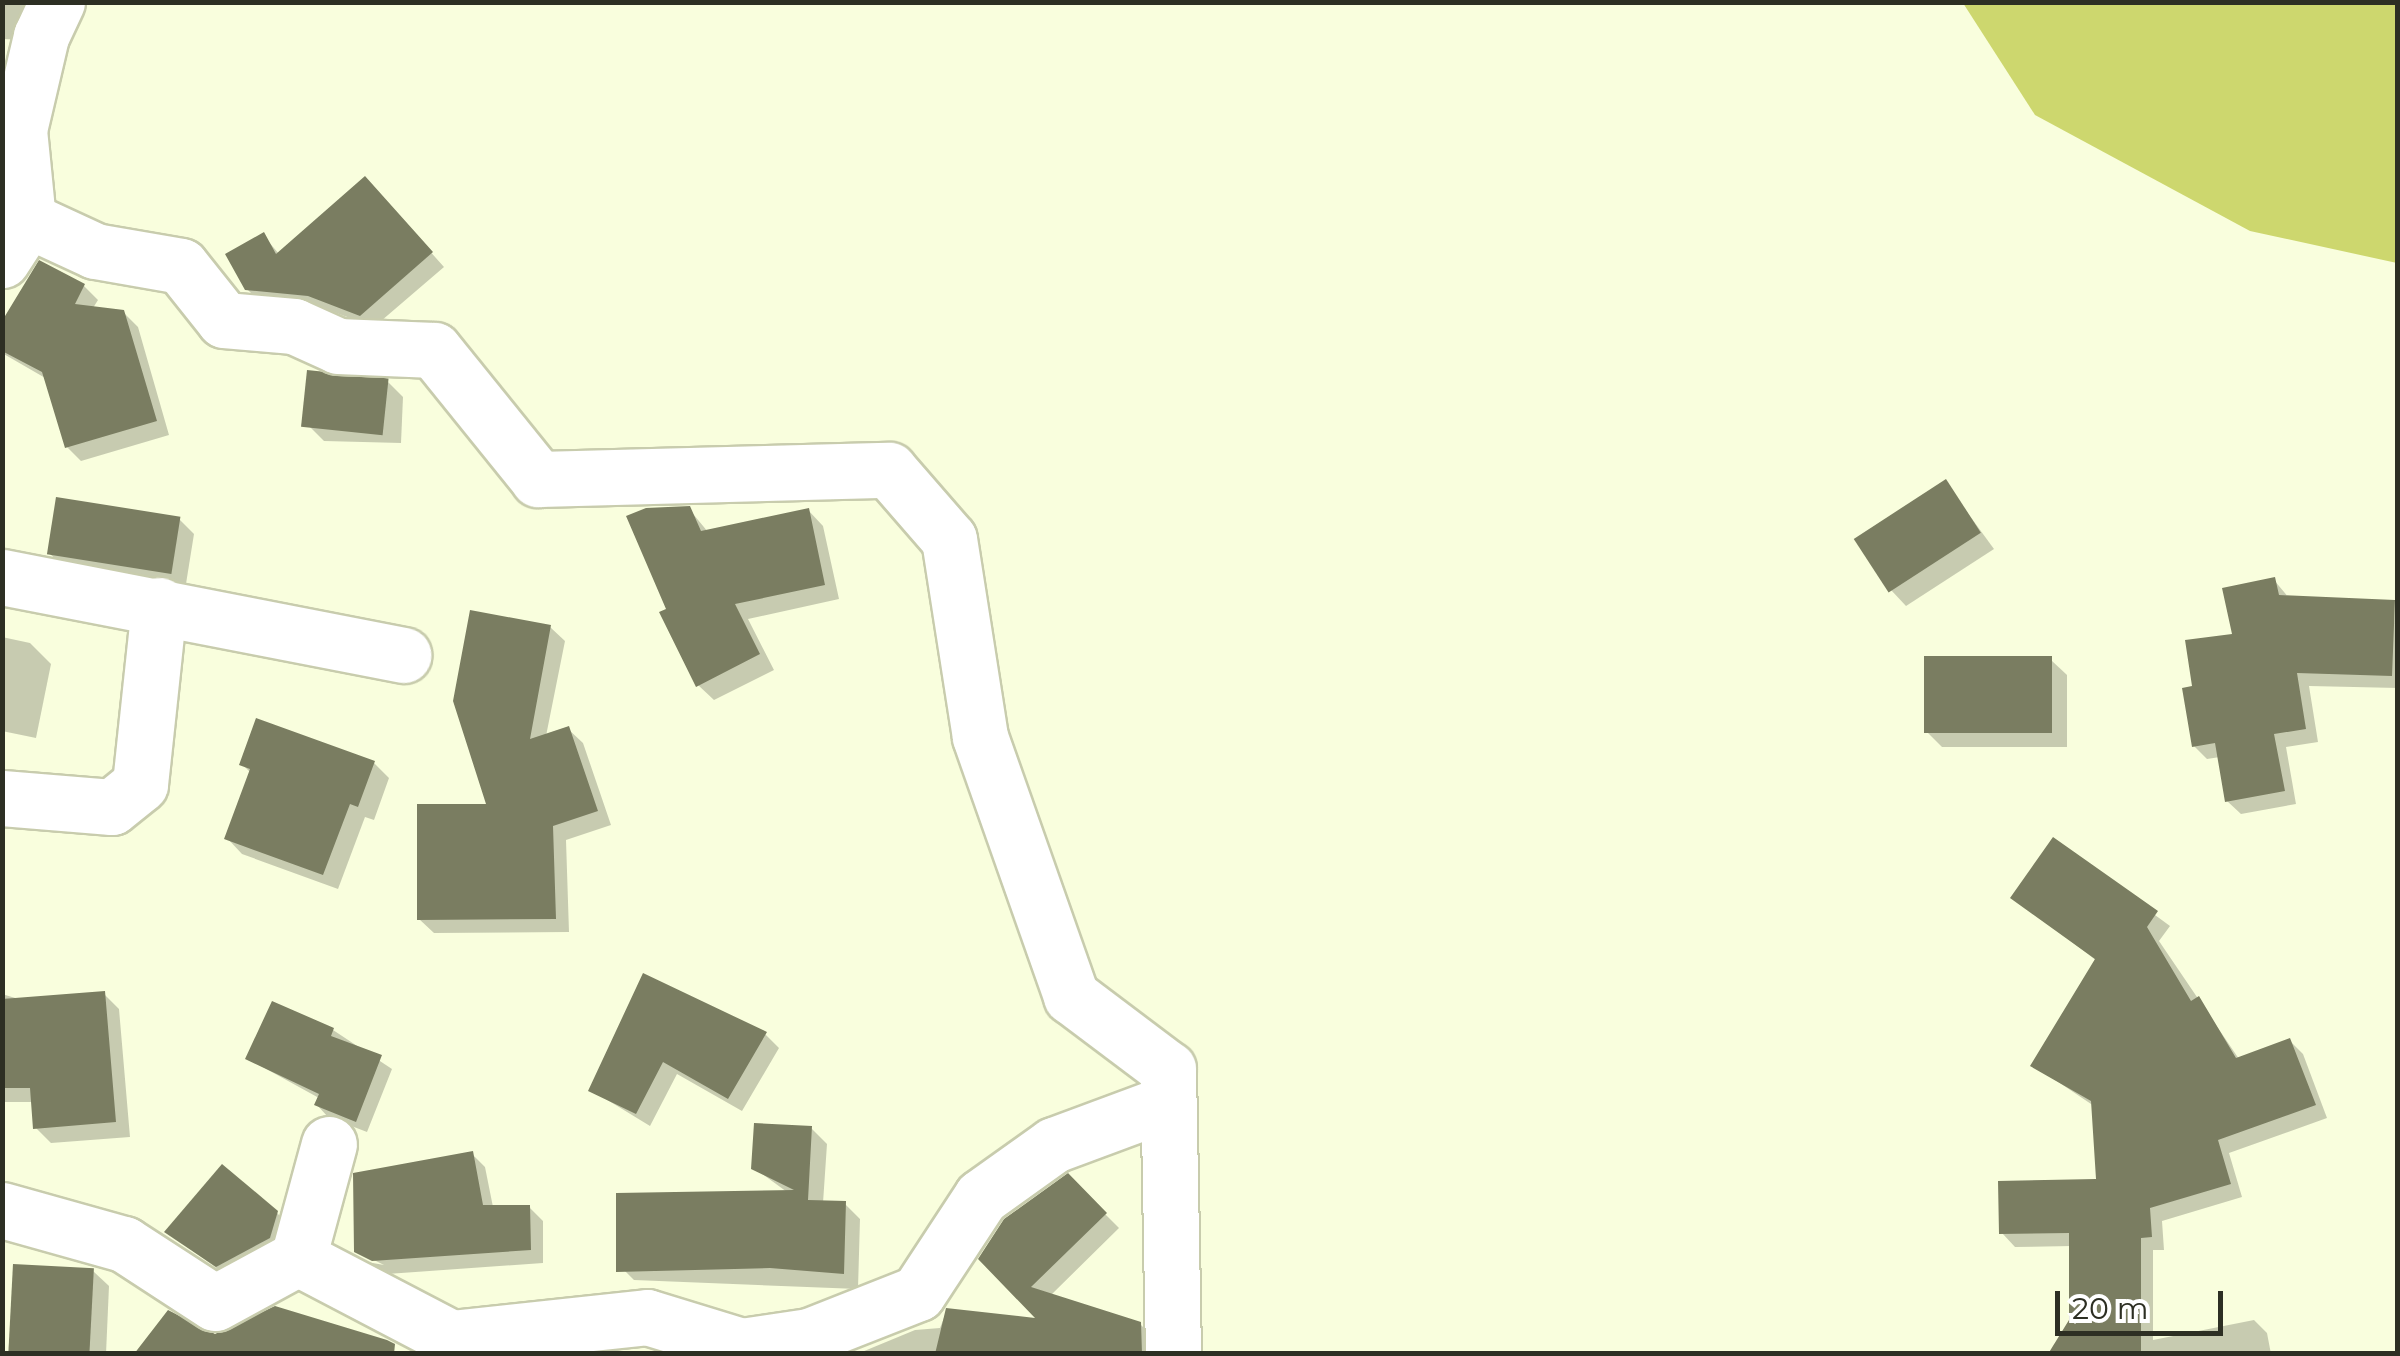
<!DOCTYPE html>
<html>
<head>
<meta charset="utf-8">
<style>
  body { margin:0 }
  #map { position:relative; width:2400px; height:1356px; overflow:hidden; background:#f9fedd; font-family:Montserrat,sans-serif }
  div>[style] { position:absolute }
  .water>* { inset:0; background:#cdd76e }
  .shadow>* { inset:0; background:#0003 }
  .building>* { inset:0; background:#7a7d61; transform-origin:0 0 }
  .roads { filter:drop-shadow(2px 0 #c8ccad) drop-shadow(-2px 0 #c8ccad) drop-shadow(0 2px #c8ccad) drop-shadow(0 -2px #c8ccad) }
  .minor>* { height:55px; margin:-27.5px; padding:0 27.5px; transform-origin:27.5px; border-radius:27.5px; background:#fff }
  span { translate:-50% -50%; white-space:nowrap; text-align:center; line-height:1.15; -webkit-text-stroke:9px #fff; paint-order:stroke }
  .frame { position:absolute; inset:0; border:5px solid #2d2f23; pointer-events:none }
  .scale { position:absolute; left:2055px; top:1291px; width:168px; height:45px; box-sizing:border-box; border:5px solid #2d2f23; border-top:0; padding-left:12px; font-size:30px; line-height:35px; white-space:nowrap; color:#2d2f23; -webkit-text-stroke:8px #fff; paint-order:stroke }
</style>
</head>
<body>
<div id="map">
  <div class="water">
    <i style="clip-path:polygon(1963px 3px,2397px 3px,2397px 263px,2250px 231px,2035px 115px)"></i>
  </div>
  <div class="shadow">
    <i style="clip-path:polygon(2px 2px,37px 2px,27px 40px,2px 39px)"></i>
    <i style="clip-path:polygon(377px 192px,444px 267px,374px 327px,323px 308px,260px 302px,247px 289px,263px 235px,279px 254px)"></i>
    <i style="clip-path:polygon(84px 286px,98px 300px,93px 308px,123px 312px,138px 327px,169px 435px,81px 461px,67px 447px,47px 379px,2px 353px,2px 328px)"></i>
    <i style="clip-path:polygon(388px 382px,403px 397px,401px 443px,324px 441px,309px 426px)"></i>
    <i style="clip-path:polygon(1945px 482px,1994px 549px,1906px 606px,1891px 590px)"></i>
    <i style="clip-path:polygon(689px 509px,708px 532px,808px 510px,823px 526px,839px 599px,748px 619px,774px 670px,714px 700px,698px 685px,670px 610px)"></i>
    <i style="clip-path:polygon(179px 519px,194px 534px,185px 590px,65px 568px,49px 553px)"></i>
    <i style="clip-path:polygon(2274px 580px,2289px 598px,2394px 602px,2398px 688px,2309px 686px,2318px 742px,2286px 747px,2296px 804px,2241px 814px,2227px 801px,2220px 757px,2207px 759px,2194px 746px,2195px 688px)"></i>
    <i style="clip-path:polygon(550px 627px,565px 641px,546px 736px,568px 729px,583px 743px,611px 825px,566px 840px,569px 932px,434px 933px,419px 919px,490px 806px)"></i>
    <i style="clip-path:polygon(2px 637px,30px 643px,51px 664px,36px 738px,2px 731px)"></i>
    <i style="clip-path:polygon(2051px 660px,2067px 675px,2067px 747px,1942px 747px,1927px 732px)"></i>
    <i style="clip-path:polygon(374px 763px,389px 778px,374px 820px,365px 817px,338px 889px,242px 854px,227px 838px,251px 773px,242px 764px)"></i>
    <i style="clip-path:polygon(2054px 841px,2170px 926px,2159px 941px,2239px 1059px,2290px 1041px,2303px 1054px,2327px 1118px,2229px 1153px,2242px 1197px,2162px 1221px,2164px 1250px,2153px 1250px,2153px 1340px,2254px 1320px,2267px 1333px,2271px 1354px,2051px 1354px,2072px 1321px,2072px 1246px,2015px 1247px,2002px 1233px,2099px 1181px,2094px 1106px,2033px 1065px,2097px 961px,2013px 897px)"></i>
    <i style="clip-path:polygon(645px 976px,765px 1034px,779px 1048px,742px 1111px,677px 1074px,650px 1126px,591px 1090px)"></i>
    <i style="clip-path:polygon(2px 994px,22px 1000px,104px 994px,119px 1009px,130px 1137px,51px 1143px,36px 1128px,33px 1102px,2px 1102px)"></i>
    <i style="clip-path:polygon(333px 1030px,392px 1069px,367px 1132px,328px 1117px,317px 1105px,319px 1098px,248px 1059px)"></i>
    <i style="clip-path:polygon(811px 1128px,827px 1144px,823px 1203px,845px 1204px,860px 1219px,858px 1289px,634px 1280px,619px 1265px,787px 1192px,754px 1168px)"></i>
    <i style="clip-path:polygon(472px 1154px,485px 1167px,493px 1207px,529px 1207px,543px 1221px,543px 1263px,387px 1274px,367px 1262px,384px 1265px,356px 1251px)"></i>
    <i style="clip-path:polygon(1068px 1177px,1119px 1228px,1050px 1296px,1140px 1324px,1154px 1338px,1156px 1354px,857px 1354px,915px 1330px,940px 1328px,947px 1310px,1042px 1321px,981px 1259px)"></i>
    <i style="clip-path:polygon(277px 1213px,292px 1228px,233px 1280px,167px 1232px)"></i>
    <i style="clip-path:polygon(93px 1271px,109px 1286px,106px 1354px,11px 1354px)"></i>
  </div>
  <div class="building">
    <i style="clip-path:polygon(365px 176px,433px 252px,360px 316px,308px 296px,245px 290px,225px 254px,264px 232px,276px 254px)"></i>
    <i style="clip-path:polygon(39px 260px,85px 284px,75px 304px,124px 310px,157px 421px,65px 448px,42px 372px,2px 351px,2px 321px)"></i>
    <i style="left:307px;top:370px;width:82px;height:57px;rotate:6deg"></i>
    <i style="left:1946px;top:479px;width:64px;height:110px;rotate:57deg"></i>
    <i style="left:56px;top:497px;width:126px;height:58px;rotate:9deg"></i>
    <i style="clip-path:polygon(690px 506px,701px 531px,809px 508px,825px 585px,735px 604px,760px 654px,696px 687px,659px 612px,666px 609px,626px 516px,646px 508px)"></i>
    <i style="clip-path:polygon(2275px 577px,2279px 595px,2395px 600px,2392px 676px,2297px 673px,2306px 729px,2274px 734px,2285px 791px,2225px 802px,2215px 743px,2192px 747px,2182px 688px,2192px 686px,2185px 640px,2232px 634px,2222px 588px)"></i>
    <i style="clip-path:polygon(470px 610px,551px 625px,530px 739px,569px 726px,598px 811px,553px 826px,556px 919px,417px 920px,417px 804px,486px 804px,453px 701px)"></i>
    <i style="left:1924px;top:656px;width:128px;height:77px"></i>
    <i style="clip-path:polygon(256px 718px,375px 761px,358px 807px,350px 804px,323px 875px,224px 839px,250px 769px,239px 765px)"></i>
    <i style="clip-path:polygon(2053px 837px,2158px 911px,2147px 927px,2191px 1001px,2199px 996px,2236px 1058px,2290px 1038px,2316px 1105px,2218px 1140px,2231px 1184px,2150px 1208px,2152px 1237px,2141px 1238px,2141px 1354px,2048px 1354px,2069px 1320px,2069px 1233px,1999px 1234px,1998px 1181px,2096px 1179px,2091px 1101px,2030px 1066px,2095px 959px,2010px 898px)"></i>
    <i style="clip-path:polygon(643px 973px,767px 1032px,728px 1099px,663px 1062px,636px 1114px,588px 1091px)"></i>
    <i style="clip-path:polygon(105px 991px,116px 1122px,33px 1129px,30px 1088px,2px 1088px,2px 999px)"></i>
    <i style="clip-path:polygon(272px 1001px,334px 1028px,331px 1036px,382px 1055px,356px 1122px,314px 1105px,319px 1094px,245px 1059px)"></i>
    <i style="clip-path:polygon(754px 1123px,812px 1126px,808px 1200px,846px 1201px,844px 1274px,770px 1268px,616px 1272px,616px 1193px,794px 1190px,751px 1169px)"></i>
    <i style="clip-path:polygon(473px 1151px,483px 1205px,530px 1205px,531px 1250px,372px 1261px,354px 1252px,353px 1173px)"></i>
    <i style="clip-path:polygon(222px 1164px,278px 1211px,270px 1238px,216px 1267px,164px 1232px)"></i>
    <i style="clip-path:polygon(1068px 1173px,1107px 1213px,1031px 1287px,1141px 1322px,1142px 1354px,935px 1354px,946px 1308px,1035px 1318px,978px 1259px,1004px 1219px)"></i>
    <i style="left:13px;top:1264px;width:81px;height:90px;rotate:3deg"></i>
    <i style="clip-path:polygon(275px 1306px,387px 1340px,395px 1344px,394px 1354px,134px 1354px,168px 1310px,215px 1334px)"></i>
  </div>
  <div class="roads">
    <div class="minor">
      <i style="left:28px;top:220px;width:74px;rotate:24.8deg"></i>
      <i style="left:95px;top:251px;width:87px;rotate:9.9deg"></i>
      <i style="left:181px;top:266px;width:69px;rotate:51.5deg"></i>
      <i style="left:224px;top:320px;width:70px;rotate:4.9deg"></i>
      <i style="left:294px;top:326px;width:48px;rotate:24.4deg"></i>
      <i style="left:338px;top:346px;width:96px;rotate:2.4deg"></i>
      <i style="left:434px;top:350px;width:166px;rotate:51.1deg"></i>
      <i style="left:538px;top:479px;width:351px;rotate:-1.5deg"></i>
      <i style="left:889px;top:470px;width:91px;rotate:49deg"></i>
      <i style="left:949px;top:539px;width:200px;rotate:81.1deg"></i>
      <i style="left:980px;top:737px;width:275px;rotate:70.6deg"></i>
      <i style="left:1071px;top:996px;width:121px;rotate:37deg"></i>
      <i style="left:1168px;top:1069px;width:285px;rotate:89deg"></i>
      <i style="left:2px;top:260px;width:48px;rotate:-57deg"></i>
      <i style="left:28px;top:220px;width:90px;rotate:-95.7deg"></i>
      <i style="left:19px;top:130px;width:97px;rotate:-76.8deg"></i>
      <i style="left:41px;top:36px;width:38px;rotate:-65deg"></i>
      <i style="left:2px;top:577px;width:409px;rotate:11deg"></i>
      <i style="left:2px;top:798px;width:110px;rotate:4.7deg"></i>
      <i style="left:112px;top:807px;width:36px;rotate:-39deg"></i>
      <i style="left:140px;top:784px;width:180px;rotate:-83.9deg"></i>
      <i style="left:2px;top:1210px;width:127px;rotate:15.6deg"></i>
      <i style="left:124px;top:1244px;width:108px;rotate:33deg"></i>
      <i style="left:215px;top:1303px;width:94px;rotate:-28.5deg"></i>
      <i style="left:298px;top:1258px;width:118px;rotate:-74.8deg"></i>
      <i style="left:298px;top:1258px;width:173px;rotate:27.6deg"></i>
      <i style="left:451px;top:1338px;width:197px;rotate:-6.1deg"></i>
      <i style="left:647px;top:1317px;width:99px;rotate:17deg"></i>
      <i style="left:742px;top:1346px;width:68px;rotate:-8.5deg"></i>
      <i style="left:809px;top:1336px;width:117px;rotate:-21.5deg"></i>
      <i style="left:918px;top:1293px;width:115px;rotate:-56.7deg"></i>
      <i style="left:981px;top:1197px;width:90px;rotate:-35.5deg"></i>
      <i style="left:1054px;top:1145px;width:121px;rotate:-20.4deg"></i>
    </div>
  </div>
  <div class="frame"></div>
  <div class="scale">20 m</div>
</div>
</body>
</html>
